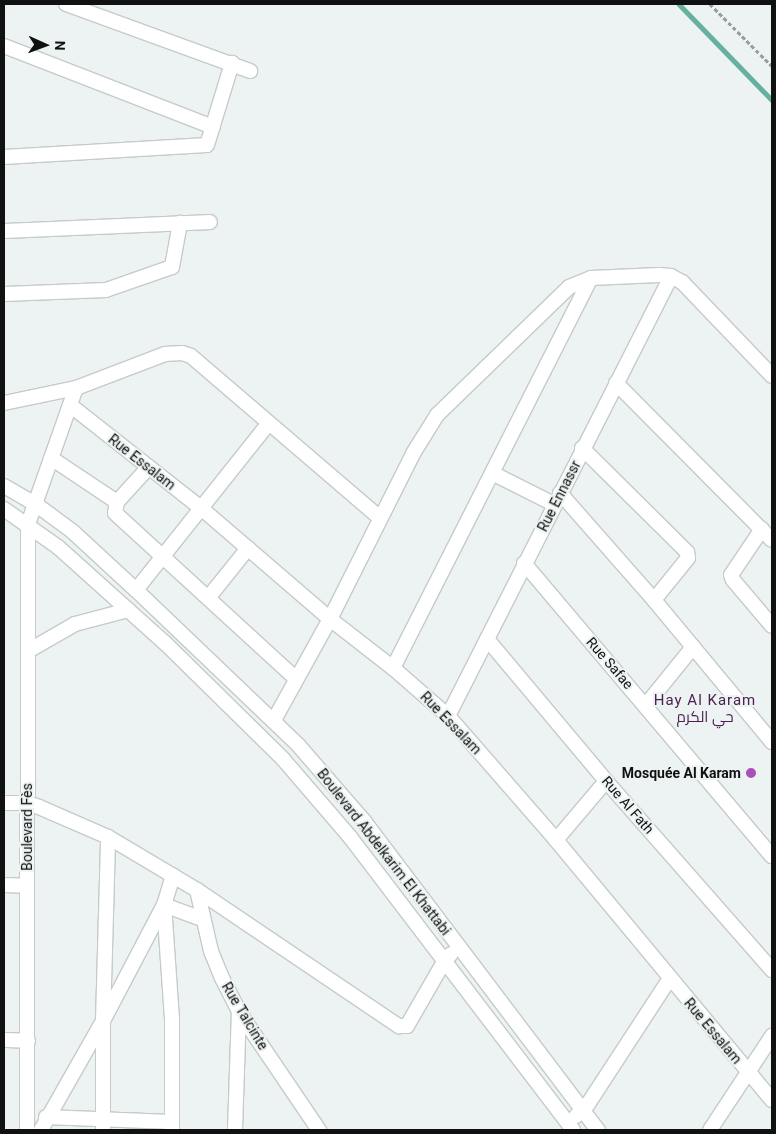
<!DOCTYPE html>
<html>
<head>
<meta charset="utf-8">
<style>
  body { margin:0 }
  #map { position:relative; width:776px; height:1134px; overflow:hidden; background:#edf3f2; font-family:Roboto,Cairo,sans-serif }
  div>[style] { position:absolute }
  .stream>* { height:4.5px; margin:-2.25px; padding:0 2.25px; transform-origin:2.25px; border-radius:2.25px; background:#66b0a0 }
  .path>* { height:2.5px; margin-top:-1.25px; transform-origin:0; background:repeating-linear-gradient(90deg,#999e9d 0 4px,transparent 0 6.5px) }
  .roads { filter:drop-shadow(1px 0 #c5cbca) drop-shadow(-1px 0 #c5cbca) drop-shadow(0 1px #c5cbca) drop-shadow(0 -1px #c5cbca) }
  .minor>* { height:14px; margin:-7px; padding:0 7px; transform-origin:7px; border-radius:7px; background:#fff }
  .dots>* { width:14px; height:14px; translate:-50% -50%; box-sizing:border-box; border:2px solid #edf3f2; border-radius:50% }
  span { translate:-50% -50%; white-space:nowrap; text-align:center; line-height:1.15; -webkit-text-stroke:4px #edf3f2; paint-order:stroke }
  .street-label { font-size:14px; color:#101211 }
  .poi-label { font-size:14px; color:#101211; font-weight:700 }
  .right { translate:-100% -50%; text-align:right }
  .neighbourhood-label { font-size:15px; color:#4d2053; letter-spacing:1px }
  .frame { position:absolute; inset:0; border:5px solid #101211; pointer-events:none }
  .north { position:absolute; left:20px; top:20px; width:50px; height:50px; -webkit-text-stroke:4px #edf3f2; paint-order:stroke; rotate:92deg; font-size:14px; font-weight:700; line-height:20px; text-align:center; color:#101211 }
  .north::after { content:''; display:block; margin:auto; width:18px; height:22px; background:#101211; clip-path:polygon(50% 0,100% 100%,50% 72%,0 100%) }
</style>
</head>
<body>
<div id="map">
  <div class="stream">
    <i style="left:679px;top:4px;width:134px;rotate:45.9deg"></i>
  </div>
  <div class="path">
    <i style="left:710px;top:4px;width:88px;rotate:45deg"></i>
  </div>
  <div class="roads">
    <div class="minor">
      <i style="left:66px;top:4px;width:196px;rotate:20deg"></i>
      <i style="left:4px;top:46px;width:224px;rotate:21.2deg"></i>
      <i style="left:4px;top:157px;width:203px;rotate:-3.4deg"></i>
      <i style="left:207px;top:145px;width:86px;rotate:-73deg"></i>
      <i style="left:4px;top:231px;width:206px;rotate:-2.5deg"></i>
      <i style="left:4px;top:294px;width:102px;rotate:-2.2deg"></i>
      <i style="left:106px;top:290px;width:70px;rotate:-19.2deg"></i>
      <i style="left:172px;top:267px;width:45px;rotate:-79.7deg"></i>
      <i style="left:616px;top:383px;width:221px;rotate:45.2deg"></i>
      <i style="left:4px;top:403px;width:74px;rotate:-11.8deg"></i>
      <i style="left:70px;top:405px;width:167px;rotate:38.2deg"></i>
      <i style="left:201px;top:508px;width:170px;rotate:40.7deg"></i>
      <i style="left:330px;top:619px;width:80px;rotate:37.9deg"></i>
      <i style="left:393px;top:668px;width:73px;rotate:41.1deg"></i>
      <i style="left:448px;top:716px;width:164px;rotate:48.9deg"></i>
      <i style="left:556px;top:840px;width:338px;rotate:50.3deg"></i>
      <i style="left:582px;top:448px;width:148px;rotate:44.7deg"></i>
      <i style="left:687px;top:552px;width:6px;rotate:81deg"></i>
      <i style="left:688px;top:558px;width:54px;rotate:129deg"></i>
      <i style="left:51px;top:458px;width:79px;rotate:33.7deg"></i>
      <i style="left:148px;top:468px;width:46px;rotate:132.4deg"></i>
      <i style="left:117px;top:502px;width:11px;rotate:100deg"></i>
      <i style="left:115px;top:513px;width:246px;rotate:42.5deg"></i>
      <i style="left:492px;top:473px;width:69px;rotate:26.6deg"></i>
      <i style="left:4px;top:486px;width:34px;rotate:30deg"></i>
      <i style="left:34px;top:503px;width:47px;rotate:36.4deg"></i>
      <i style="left:72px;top:531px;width:87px;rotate:42.7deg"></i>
      <i style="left:136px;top:590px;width:224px;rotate:43.7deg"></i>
      <i style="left:298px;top:745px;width:101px;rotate:49deg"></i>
      <i style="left:364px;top:821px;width:388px;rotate:52.9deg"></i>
      <i style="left:560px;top:493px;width:142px;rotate:48.7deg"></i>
      <i style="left:654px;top:600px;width:185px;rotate:50.3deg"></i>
      <i style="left:4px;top:509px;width:66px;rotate:35.1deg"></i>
      <i style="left:58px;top:547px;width:144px;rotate:41.9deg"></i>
      <i style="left:165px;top:643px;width:165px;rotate:44.5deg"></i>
      <i style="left:283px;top:759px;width:103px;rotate:49.3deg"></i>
      <i style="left:350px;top:837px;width:368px;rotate:52.7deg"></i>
      <i style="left:762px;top:529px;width:55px;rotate:124deg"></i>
      <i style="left:731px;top:575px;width:5px;rotate:68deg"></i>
      <i style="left:733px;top:580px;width:60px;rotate:49.7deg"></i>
      <i style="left:524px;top:563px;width:384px;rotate:49.8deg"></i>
      <i style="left:136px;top:590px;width:213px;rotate:-51.5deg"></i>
      <i style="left:208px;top:598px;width:64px;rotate:-51.3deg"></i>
      <i style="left:487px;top:639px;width:185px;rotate:50deg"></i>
      <i style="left:606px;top:781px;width:252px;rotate:48.7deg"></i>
      <i style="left:28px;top:651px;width:54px;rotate:-29.9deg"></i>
      <i style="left:75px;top:624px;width:55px;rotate:-14.8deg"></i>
      <i style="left:393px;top:668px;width:437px;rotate:-63.1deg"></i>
      <i style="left:646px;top:705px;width:75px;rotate:-51deg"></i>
      <i style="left:448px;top:716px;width:493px;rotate:-63.1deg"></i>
      <i style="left:274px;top:720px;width:115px;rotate:-61deg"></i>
      <i style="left:330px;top:619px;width:187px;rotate:-63.3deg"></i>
      <i style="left:414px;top:452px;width:44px;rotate:-58.1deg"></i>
      <i style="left:437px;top:415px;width:184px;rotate:-44.1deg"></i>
      <i style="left:569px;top:287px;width:24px;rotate:-22deg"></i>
      <i style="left:591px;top:278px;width:68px;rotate:-2.5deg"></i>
      <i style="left:659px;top:275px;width:12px;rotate:5deg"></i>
      <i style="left:671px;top:276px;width:13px;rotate:29deg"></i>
      <i style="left:682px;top:282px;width:130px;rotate:46.2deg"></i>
      <i style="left:4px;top:803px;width:23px"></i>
      <i style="left:27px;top:803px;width:13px;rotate:18deg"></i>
      <i style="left:39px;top:807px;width:75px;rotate:23.5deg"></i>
      <i style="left:108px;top:837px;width:104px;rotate:30.8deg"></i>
      <i style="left:197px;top:890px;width:244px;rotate:34deg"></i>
      <i style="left:399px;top:1026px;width:8px"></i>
      <i style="left:407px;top:1026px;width:76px;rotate:-60.1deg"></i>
      <i style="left:445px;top:960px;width:8px;rotate:-45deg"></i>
      <i style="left:556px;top:840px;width:77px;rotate:-49.7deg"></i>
      <i style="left:4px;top:885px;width:23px;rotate:2deg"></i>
      <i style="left:197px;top:890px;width:63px;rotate:77.1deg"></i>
      <i style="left:211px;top:951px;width:29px;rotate:68deg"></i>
      <i style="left:222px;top:978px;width:38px;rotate:63deg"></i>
      <i style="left:239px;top:1012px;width:143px;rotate:55.9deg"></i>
      <i style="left:4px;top:1040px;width:24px;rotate:2deg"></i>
      <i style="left:576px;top:1116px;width:17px;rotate:-45deg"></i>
      <i style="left:588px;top:1104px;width:150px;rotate:-56.9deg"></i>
      <i style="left:46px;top:1117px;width:126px;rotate:2.3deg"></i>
      <i style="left:27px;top:1130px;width:606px;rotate:-89.91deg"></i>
      <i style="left:28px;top:524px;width:144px;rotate:-70.6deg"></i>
      <i style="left:76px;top:388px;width:95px;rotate:-20.9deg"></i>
      <i style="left:165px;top:354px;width:17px;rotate:-3deg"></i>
      <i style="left:182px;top:353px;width:9px;rotate:18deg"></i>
      <i style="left:191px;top:356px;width:249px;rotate:40.6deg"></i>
      <i style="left:41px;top:1130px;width:125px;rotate:-60.4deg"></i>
      <i style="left:103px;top:1021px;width:131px;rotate:-62.3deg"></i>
      <i style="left:164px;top:905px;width:31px;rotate:-73deg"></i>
      <i style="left:103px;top:1130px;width:109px;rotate:-90deg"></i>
      <i style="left:103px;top:1021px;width:184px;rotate:-88.4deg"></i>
      <i style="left:172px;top:1130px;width:111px;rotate:-90deg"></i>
      <i style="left:172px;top:1019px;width:114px;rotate:-94deg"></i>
      <i style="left:164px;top:905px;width:40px;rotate:20.2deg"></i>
      <i style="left:235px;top:1130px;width:118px;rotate:-88.1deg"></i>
      <i style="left:710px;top:1130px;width:113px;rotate:-56.6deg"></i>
    </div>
  </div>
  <div class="dots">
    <i style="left:751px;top:773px;background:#ab4fb9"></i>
  </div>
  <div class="street-label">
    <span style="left:142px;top:462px;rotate:38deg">Rue Essalam</span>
    <span style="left:559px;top:496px;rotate:-63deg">Rue Ennassr</span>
    <span style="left:610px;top:663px;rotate:49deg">Rue Safae</span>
    <span style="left:451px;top:723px;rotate:46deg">Rue Essalam</span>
    <span style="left:628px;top:805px;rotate:49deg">Rue Al Fath</span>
    <span style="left:27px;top:827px;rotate:-90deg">Boulevard Fès</span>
    <span style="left:384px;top:852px;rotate:52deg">Boulevard Abdelkarim El Khattabi</span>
    <span style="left:245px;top:1016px;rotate:59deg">Rue Talcinte</span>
    <span style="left:713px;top:1031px;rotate:50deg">Rue Essalam</span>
  </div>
  <div class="poi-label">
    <span class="right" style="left:741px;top:773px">Mosquée Al Karam</span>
  </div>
  <div class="neighbourhood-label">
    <span style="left:705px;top:709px">Hay Al Karam<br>حي الكرم</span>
  </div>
  <div class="frame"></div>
  <div class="north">N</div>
</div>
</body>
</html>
